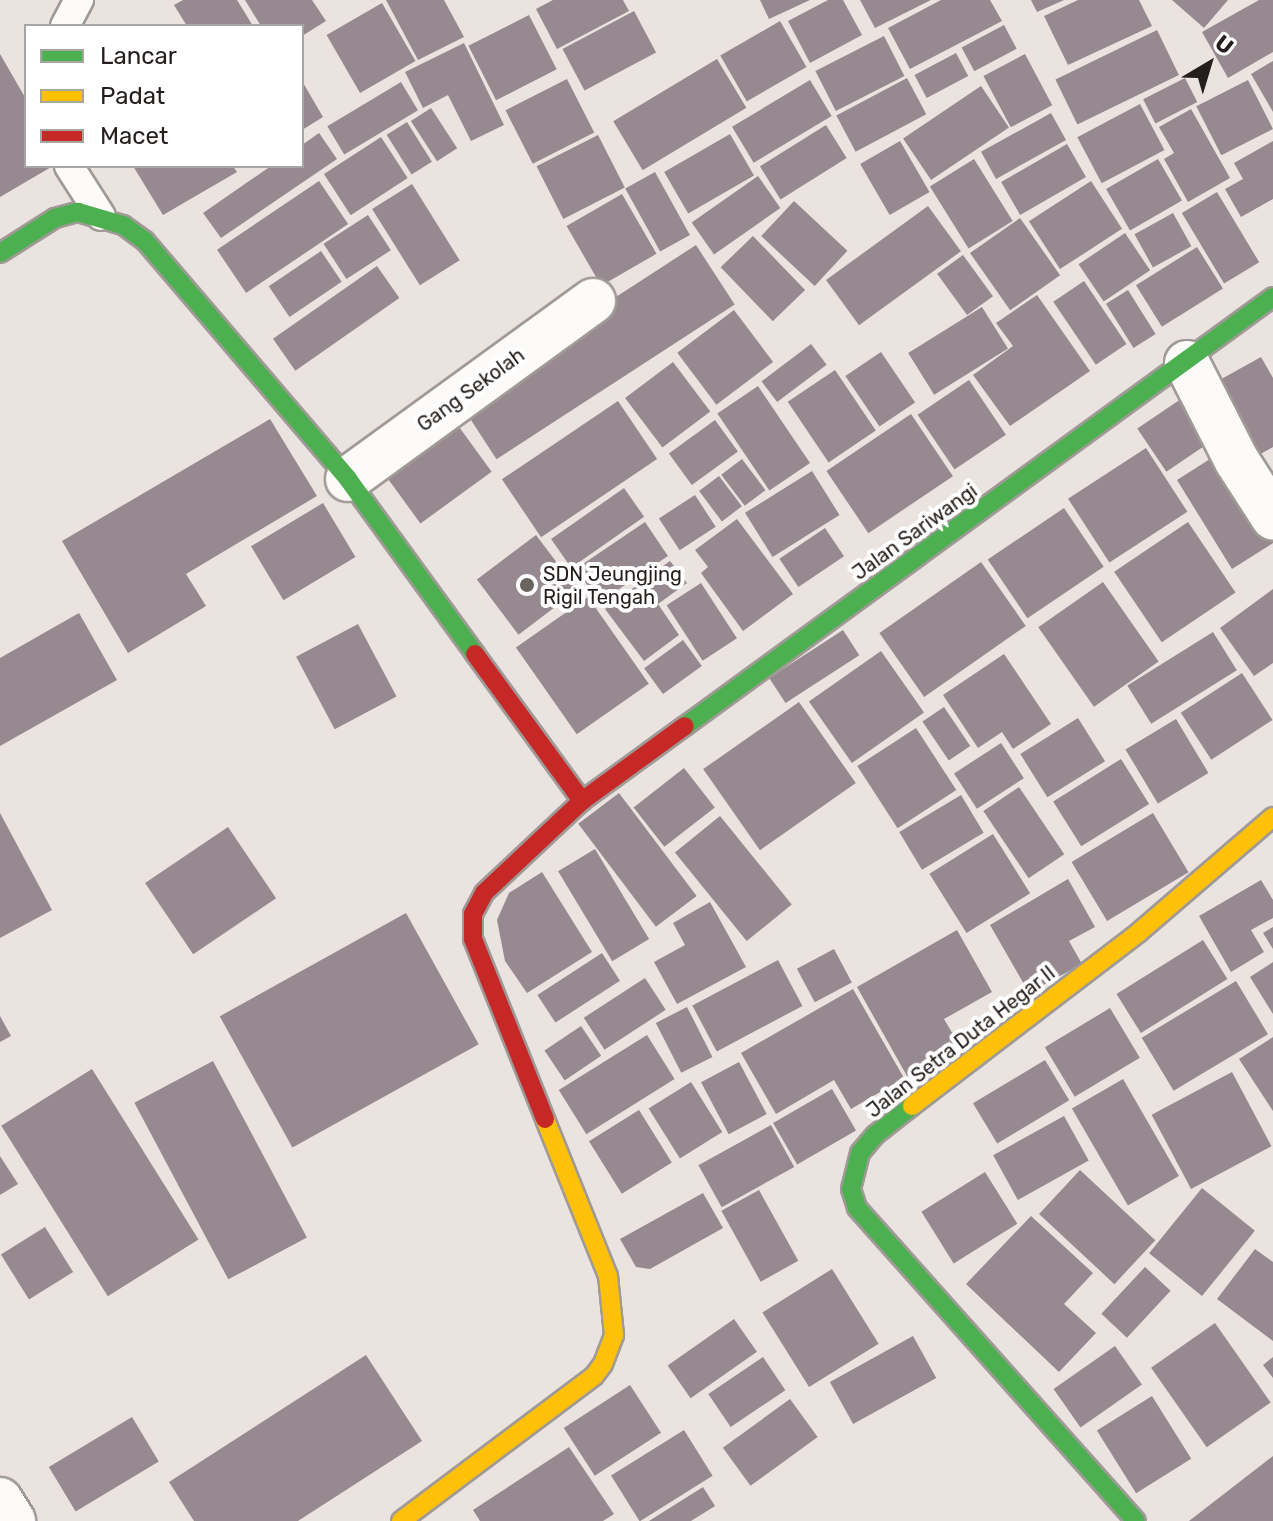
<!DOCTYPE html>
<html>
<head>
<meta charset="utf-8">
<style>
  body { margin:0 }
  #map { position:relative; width:1273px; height:1521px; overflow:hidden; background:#ebe3df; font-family:Rubik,sans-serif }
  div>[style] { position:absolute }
  .building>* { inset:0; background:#968990; transform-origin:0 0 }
  .roads { filter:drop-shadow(2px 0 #a09a97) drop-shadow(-2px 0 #a09a97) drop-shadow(0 2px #a09a97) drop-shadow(0 -2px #a09a97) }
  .lane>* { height:28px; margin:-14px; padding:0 14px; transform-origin:14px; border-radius:14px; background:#fcfbfa }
  .street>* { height:44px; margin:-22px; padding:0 22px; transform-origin:22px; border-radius:22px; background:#fcfbfa }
  .fast>* { height:18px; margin:-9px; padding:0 9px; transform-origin:9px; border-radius:9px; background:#4caf50 }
  .slow>* { height:18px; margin:-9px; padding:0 9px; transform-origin:9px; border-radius:9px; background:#ffc107 }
  .jam>* { height:18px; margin:-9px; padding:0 9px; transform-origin:9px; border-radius:9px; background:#c62828 }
  .dots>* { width:22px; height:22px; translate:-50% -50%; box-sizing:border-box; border:4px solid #fff; border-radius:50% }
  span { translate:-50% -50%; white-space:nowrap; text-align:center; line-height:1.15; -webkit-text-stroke:8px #fff; paint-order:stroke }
  .street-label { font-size:20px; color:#241f1c }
  .poi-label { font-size:20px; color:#241f1c }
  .left { translate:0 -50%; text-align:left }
  .legend { position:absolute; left:24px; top:24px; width:280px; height:144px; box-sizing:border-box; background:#fff; border:2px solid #a7a5a4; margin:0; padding:10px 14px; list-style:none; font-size:24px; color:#241f1c }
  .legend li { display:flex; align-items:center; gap:16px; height:40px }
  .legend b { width:40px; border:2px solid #a7a5a4 }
  .north { position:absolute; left:1169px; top:24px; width:80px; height:80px; -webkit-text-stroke:6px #fff; paint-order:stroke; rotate:38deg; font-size:22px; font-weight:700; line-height:32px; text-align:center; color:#241f1c }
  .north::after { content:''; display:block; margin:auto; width:28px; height:36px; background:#241f1c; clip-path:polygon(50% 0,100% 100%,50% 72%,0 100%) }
</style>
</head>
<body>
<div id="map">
  <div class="building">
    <i style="clip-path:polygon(183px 0,237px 0,253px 26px,187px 26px,174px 5px)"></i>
    <i style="clip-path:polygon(245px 0,312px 0,326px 21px,302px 36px,302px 26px,261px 26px)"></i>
    <i style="clip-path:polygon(386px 0,444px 0,464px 37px,418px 60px)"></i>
    <i style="clip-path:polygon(553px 0,623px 0,629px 11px,557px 49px,536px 9px)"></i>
    <i style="clip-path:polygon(760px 0,810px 0,769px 19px)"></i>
    <i style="clip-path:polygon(828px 0,843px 0,862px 35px,810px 63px,788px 21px)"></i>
    <i style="clip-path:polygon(860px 0,931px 0,875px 28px)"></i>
    <i style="clip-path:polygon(941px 0,990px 0,1002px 21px,910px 69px,888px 28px)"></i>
    <i style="clip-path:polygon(1031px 0,1064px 0,1037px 12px)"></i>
    <i style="clip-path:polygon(1078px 0,1139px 0,1152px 26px,1068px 65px,1044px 16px)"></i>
    <i style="clip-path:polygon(1172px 0,1228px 0,1204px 28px)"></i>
    <i style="clip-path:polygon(1259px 0,1273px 0,1273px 52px,1228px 78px,1202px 32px)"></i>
    <i style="left:382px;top:3px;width:67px;height:64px;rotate:60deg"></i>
    <i style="left:634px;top:11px;width:47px;height:81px;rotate:62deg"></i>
    <i style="left:529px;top:15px;width:61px;height:68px;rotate:63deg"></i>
    <i style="left:780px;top:21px;width:53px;height:69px;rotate:60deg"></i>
    <i style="left:1004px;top:25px;width:27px;height:48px;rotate:62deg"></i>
    <i style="left:1157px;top:30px;width:50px;height:113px;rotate:64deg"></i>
    <i style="left:884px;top:36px;width:45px;height:77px;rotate:63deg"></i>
    <i style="clip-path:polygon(464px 43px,504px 125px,471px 141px,448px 95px,423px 108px,405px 72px)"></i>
    <i style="left:956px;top:53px;width:26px;height:47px;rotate:62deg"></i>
    <i style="clip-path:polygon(0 54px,26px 99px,26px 166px,53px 166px,0 197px)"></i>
    <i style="left:1025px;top:54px;width:58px;height:47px;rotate:62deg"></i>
    <i style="left:717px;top:59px;width:57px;height:121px;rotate:59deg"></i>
    <i style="clip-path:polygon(1273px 61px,1273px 112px,1251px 74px)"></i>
    <i style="left:907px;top:78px;width:41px;height:80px;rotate:62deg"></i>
    <i style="left:1185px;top:78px;width:27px;height:47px;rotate:63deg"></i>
    <i style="left:567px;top:79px;width:60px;height:69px;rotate:63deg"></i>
    <i style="left:810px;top:80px;width:42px;height:91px;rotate:59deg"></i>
    <i style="left:1248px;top:80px;width:55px;height:58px;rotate:63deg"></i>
    <i style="clip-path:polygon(302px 81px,323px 117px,302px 130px)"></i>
    <i style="left:401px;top:82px;width:33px;height:86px;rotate:59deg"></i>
    <i style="left:981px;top:86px;width:50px;height:94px;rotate:56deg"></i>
    <i style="left:1140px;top:104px;width:52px;height:71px;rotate:62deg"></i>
    <i style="left:431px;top:108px;width:48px;height:24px;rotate:57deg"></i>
    <i style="clip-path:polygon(1191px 109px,1230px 178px,1188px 202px,1164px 159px,1174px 153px,1159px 127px)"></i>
    <i style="left:1051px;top:113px;width:31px;height:80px;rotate:61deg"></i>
    <i style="left:407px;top:122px;width:47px;height:24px;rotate:58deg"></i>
    <i style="left:826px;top:125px;width:39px;height:78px;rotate:58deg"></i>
    <i style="clip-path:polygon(319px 133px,337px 159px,221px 238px,203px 213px,271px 166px,302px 166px,302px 145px)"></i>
    <i style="left:730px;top:134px;width:48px;height:76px;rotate:60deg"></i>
    <i style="left:598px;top:135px;width:59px;height:69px;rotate:63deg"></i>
    <i style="left:381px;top:137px;width:49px;height:68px;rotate:57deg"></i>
    <i style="left:900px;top:141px;width:59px;height:46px;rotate:60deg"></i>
    <i style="clip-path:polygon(1273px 141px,1273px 199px,1241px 217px,1225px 189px,1243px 179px,1234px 163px)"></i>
    <i style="left:1067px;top:144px;width:38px;height:76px;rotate:60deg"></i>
    <i style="left:974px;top:159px;width:73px;height:52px;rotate:58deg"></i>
    <i style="left:1158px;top:159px;width:48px;height:60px;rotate:60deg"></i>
    <i style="clip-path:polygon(133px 166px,233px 166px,237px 172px,163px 215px)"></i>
    <i style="left:655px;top:172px;width:72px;height:34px;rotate:61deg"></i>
    <i style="left:758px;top:176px;width:39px;height:81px;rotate:55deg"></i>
    <i style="left:319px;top:181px;width:52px;height:123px;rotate:56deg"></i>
    <i style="left:1091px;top:181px;width:57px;height:74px;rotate:57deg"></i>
    <i style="left:412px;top:184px;width:90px;height:47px;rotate:58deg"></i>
    <i style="left:1217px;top:192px;width:82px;height:41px;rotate:59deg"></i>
    <i style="left:622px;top:194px;width:69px;height:64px;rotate:60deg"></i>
    <i style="left:794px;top:201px;width:73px;height:48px;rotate:43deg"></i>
    <i style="left:928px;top:206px;width:56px;height:126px;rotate:54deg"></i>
    <i style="left:1173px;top:213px;width:38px;height:44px;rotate:61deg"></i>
    <i style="left:368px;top:215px;width:42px;height:53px;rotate:57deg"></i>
    <i style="left:1020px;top:218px;width:70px;height:61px;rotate:55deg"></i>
    <i style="left:1125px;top:233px;width:45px;height:56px;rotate:56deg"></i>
    <i style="left:753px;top:236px;width:75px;height:45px;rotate:46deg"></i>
    <i style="left:696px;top:245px;width:71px;height:284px;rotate:57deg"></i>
    <i style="left:1197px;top:247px;width:49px;height:72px;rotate:58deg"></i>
    <i style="left:321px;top:251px;width:37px;height:63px;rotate:56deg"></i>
    <i style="left:963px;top:255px;width:51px;height:32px;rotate:54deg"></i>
    <i style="left:377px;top:266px;width:39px;height:127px;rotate:55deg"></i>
    <i style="left:1084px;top:281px;width:76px;height:37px;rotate:56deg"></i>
    <i style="left:1128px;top:290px;width:52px;height:26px;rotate:58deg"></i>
    <i style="clip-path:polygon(1037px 295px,1090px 371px,1010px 426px,973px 375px,1013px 346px,996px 323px)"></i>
    <i style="left:982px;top:307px;width:49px;height:87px;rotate:58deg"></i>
    <i style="left:734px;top:310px;width:65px;height:71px;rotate:53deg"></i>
    <i style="left:811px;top:344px;width:26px;height:62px;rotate:53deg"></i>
    <i style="left:881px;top:352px;width:61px;height:43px;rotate:56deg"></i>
    <i style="clip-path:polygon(1261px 357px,1273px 378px,1273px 447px,1250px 460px,1207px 387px)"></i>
    <i style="left:673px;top:362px;width:62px;height:60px;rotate:53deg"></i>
    <i style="left:835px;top:370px;width:73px;height:57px;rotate:56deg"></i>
    <i style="left:969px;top:380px;width:66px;height:62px;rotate:56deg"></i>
    <i style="left:758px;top:386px;width:93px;height:49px;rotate:56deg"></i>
    <i style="left:1187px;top:395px;width:52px;height:60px;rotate:56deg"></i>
    <i style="left:618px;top:401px;width:70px;height:140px;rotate:56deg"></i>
    <i style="left:911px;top:414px;width:75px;height:102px;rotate:56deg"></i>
    <i style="clip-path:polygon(270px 419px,317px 496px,186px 574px,206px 606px,128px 653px,62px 541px)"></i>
    <i style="left:454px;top:420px;width:64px;height:88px;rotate:54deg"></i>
    <i style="left:715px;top:420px;width:39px;height:57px;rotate:54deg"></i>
    <i style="left:1146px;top:448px;width:76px;height:93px;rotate:57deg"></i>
    <i style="clip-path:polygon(1221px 452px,1273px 534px,1273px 543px,1232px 569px,1177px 480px)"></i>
    <i style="left:742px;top:459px;width:39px;height:26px;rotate:53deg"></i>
    <i style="left:812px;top:471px;width:52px;height:79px;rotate:58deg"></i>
    <i style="left:719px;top:476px;width:38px;height:25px;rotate:53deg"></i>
    <i style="left:624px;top:488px;width:35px;height:89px;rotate:55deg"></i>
    <i style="left:695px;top:495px;width:38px;height:43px;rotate:57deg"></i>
    <i style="left:323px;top:503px;width:63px;height:84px;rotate:59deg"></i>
    <i style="left:1064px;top:508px;width:71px;height:92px;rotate:56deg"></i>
    <i style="clip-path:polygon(737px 519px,793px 594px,743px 631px,701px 573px,708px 567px,695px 550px)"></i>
    <i style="left:645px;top:522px;width:41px;height:83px;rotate:56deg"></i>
    <i style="left:1188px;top:522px;width:85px;height:89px;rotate:56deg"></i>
    <i style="left:825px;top:528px;width:34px;height:55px;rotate:56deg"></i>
    <i style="left:536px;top:535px;width:69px;height:74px;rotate:53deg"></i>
    <i style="clip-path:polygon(670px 561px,687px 583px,658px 604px,679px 635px,644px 661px,605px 609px)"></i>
    <i style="left:981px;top:562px;width:78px;height:124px;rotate:55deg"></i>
    <i style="left:1103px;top:582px;width:97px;height:79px;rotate:55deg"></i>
    <i style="left:701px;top:583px;width:66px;height:41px;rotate:57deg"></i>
    <i style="clip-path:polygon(1273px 589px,1273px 663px,1254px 676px,1220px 628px)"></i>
    <i style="left:588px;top:597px;width:106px;height:88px;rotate:55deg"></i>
    <i style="clip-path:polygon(79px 613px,117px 680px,0 746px,0 658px)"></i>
    <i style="left:358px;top:624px;width:82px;height:70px;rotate:62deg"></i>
    <i style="left:843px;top:630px;width:30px;height:88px;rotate:57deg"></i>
    <i style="left:1213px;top:632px;width:45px;height:101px;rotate:58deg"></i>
    <i style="left:683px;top:640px;width:32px;height:48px;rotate:54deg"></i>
    <i style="left:881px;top:651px;width:75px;height:88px;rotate:55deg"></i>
    <i style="clip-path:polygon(1004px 654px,1051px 724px,1013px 749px,1002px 732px,978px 748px,943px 695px)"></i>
    <i style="left:1242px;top:673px;width:56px;height:73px;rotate:57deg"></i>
    <i style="left:799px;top:702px;width:99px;height:117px;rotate:55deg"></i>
    <i style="left:944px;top:707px;width:47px;height:26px;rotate:56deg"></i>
    <i style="left:1078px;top:718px;width:51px;height:68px;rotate:58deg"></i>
    <i style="left:1176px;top:719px;width:63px;height:59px;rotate:59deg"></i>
    <i style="left:916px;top:728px;width:74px;height:70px;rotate:57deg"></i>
    <i style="left:1001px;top:743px;width:42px;height:56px;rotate:57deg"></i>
    <i style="left:1121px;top:759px;width:53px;height:80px;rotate:58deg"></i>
    <i style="left:684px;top:768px;width:50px;height:64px;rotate:52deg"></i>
    <i style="left:1019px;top:787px;width:81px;height:43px;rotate:56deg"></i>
    <i style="left:619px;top:793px;width:129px;height:51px;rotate:53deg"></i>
    <i style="left:961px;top:795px;width:44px;height:72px;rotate:59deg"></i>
    <i style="clip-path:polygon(0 813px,52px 910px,0 938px)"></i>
    <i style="left:1153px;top:813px;width:69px;height:95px;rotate:59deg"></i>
    <i style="left:720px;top:816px;width:114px;height:58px;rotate:51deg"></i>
    <i style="left:228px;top:827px;width:86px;height:100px;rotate:56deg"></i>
    <i style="left:993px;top:834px;width:70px;height:75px;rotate:58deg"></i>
    <i style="left:595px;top:849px;width:105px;height:43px;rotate:59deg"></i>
    <i style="clip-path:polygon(542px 872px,592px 952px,527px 993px,505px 961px,497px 920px,509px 893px)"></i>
    <i style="clip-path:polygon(1068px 879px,1095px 927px,1069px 941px,1082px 964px,1029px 993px,990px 925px)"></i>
    <i style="clip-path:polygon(1261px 880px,1273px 900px,1273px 918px,1251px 930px,1264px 952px,1231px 972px,1199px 916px)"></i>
    <i style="clip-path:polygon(710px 902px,746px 967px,677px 1004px,654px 962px,685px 945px,673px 923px)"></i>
    <i style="left:406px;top:913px;width:150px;height:213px;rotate:61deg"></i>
    <i style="clip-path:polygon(1273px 927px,1273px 949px,1263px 933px)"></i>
    <i style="clip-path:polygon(957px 930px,992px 992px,944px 1019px,960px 1046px,907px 1076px,857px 987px)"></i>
    <i style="left:1203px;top:940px;width:46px;height:102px;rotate:58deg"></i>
    <i style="left:834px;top:949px;width:38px;height:42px;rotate:62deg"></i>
    <i style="left:602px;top:953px;width:33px;height:77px;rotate:57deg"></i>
    <i style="left:778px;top:960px;width:52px;height:97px;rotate:62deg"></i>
    <i style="clip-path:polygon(1273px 962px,1273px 1014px,1250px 977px)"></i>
    <i style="left:645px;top:978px;width:38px;height:73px;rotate:57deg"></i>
    <i style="left:1236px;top:981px;width:62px;height:110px;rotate:59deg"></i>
    <i style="clip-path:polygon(853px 989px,904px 1078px,851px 1109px,834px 1080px,776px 1114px,741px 1053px)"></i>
    <i style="left:687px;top:1007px;width:56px;height:35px;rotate:63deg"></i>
    <i style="left:1110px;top:1008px;width:58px;height:76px;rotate:59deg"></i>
    <i style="clip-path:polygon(0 1016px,11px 1036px,0 1042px)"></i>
    <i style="left:581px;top:1026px;width:36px;height:44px;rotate:56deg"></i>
    <i style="left:647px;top:1035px;width:52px;height:104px;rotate:58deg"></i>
    <i style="clip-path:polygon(1273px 1037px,1273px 1111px,1239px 1059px)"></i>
    <i style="left:1045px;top:1060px;width:47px;height:84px;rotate:59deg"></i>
    <i style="left:213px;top:1061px;width:200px;height:89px;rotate:62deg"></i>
    <i style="left:739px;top:1062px;width:59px;height:43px;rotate:62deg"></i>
    <i style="left:92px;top:1069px;width:201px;height:107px;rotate:58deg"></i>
    <i style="left:1232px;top:1072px;width:84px;height:91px;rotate:62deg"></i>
    <i style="left:1123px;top:1079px;width:112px;height:59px;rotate:60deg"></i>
    <i style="left:691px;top:1082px;width:59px;height:50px;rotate:58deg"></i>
    <i style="left:832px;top:1089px;width:48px;height:68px;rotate:60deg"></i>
    <i style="left:639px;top:1110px;width:62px;height:59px;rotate:58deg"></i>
    <i style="left:1064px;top:1116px;width:51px;height:81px;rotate:61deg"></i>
    <i style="left:771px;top:1125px;width:48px;height:83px;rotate:61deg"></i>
    <i style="clip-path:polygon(0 1156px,18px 1184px,0 1195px)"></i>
    <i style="left:1080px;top:1170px;width:103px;height:60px;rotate:43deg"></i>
    <i style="left:985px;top:1172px;width:61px;height:75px;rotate:58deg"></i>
    <i style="left:1202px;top:1188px;width:68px;height:84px;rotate:39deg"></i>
    <i style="left:759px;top:1190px;width:81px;height:43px;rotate:61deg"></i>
    <i style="clip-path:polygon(703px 1193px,723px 1228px,650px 1269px,636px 1267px,620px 1239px)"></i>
    <i style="clip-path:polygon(1031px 1216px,1093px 1273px,1064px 1304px,1096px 1333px,1059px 1372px,966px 1284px)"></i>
    <i style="left:45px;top:1227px;width:53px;height:52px;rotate:58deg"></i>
    <i style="clip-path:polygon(1255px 1249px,1273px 1262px,1273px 1341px,1217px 1299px)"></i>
    <i style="left:1145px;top:1267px;width:35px;height:64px;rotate:43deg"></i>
    <i style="left:832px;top:1269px;width:88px;height:82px;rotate:58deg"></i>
    <i style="left:734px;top:1319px;width:40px;height:81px;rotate:55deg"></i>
    <i style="left:1215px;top:1323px;width:97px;height:78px;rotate:55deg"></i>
    <i style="left:913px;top:1336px;width:48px;height:95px;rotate:61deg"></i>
    <i style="left:1115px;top:1346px;width:47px;height:75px;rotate:55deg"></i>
    <i style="clip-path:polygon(366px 1355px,422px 1441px,298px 1521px,194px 1521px,169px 1482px)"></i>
    <i style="left:763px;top:1357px;width:40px;height:66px;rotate:56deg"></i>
    <i style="clip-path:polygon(1273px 1357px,1273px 1378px,1263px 1365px)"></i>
    <i style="left:630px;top:1385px;width:57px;height:79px;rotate:57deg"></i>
    <i style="left:1152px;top:1396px;width:74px;height:65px;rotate:58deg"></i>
    <i style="left:790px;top:1399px;width:47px;height:83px;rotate:54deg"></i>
    <i style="left:132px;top:1417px;width:52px;height:97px;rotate:59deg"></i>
    <i style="left:684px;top:1430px;width:54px;height:86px;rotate:58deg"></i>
    <i style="clip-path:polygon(569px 1447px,614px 1514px,603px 1521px,480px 1521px,473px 1510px)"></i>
    <i style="clip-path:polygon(1273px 1456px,1273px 1521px,1189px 1521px)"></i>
    <i style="clip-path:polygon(703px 1487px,715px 1506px,691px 1521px,649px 1521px)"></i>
  </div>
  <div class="roads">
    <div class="lane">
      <i style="left:65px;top:26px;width:30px;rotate:-62deg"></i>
      <i style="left:69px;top:166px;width:59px;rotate:57.4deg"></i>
    </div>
    <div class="street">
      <i style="left:1187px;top:363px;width:110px;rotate:63deg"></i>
      <i style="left:1237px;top:461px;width:67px;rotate:57.3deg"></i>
      <i style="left:348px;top:479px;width:303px;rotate:-36deg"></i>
      <i style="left:0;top:1500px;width:25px;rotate:58deg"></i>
    </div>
    <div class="fast">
      <i style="left:0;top:253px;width:65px;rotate:-32.5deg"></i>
      <i style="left:55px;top:218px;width:24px;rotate:-15deg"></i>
      <i style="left:78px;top:212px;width:47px;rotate:16.1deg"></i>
      <i style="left:123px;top:225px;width:27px;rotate:36deg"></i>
      <i style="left:145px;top:241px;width:313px;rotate:49.5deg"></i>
      <i style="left:348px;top:479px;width:216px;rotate:54deg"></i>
      <i style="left:685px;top:726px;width:728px;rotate:-36.11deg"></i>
      <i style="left:912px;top:1106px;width:47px;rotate:141.9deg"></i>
      <i style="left:875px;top:1135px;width:23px;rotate:130deg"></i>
      <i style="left:860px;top:1153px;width:37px;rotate:104deg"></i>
      <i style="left:851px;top:1189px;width:20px;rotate:72deg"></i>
      <i style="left:857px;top:1208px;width:419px;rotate:48.3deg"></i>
    </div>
    <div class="slow">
      <i style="left:912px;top:1106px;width:285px;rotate:-37.4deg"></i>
      <i style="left:1138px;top:933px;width:178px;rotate:-40.7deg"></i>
      <i style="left:401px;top:1521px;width:241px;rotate:-36.9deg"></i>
      <i style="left:594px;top:1376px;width:15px;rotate:-53deg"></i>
      <i style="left:603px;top:1364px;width:31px;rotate:-69deg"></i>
      <i style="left:614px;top:1335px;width:59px;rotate:-95.8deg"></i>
      <i style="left:608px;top:1276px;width:169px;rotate:-111.9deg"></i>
    </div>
    <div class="jam">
      <i style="left:475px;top:654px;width:182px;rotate:53.9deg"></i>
      <i style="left:545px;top:1119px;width:194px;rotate:-111.8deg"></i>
      <i style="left:473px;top:939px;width:25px;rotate:-90deg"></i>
      <i style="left:473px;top:914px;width:24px;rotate:-62deg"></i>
      <i style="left:484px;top:893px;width:134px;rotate:-43.2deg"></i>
      <i style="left:582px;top:801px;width:127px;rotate:-36.1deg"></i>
    </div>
  </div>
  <div class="dots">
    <i style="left:527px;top:585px;background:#6a6460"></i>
  </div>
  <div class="street-label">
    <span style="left:471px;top:390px;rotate:-36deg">Gang Sekolah</span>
    <span style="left:915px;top:532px;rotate:-36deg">Jalan Sariwangi</span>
    <span style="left:961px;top:1042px;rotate:-38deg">Jalan Setra Duta Hegar II</span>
  </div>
  <div class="poi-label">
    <span class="left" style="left:543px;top:586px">SDN Jeungjing<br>Rigil Tengah</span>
  </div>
  <ul class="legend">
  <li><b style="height:10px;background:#4caf50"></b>Lancar</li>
  <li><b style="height:10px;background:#ffc107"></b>Padat</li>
  <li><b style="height:10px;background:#c62828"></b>Macet</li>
  </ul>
  <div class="north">U</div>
</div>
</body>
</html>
